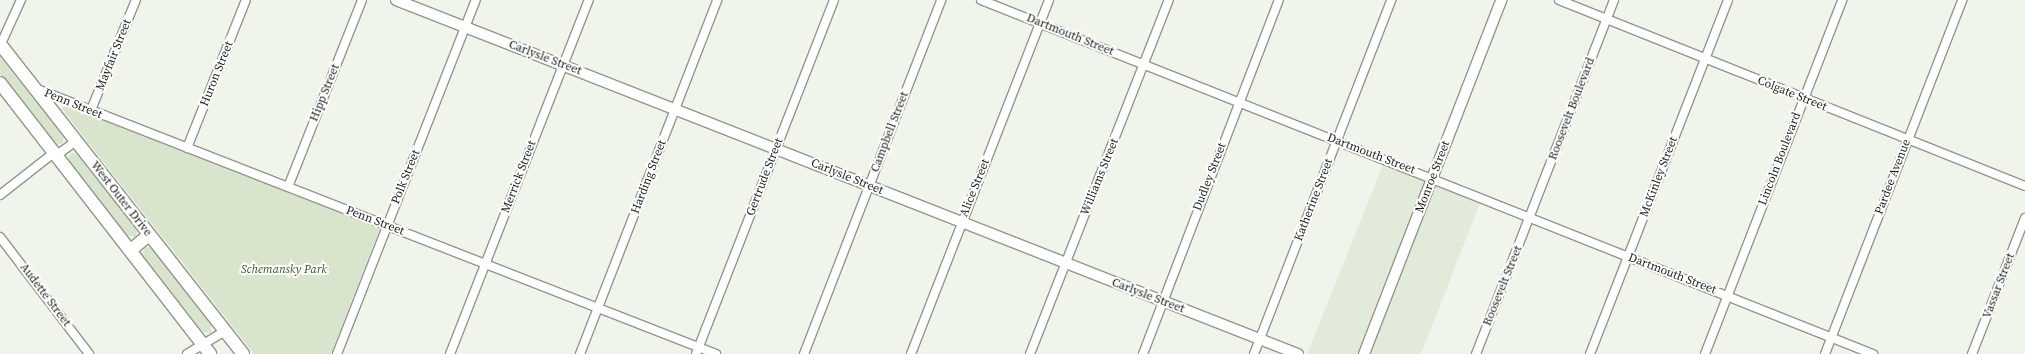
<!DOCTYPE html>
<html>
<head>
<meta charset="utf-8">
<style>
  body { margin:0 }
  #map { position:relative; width:2025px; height:354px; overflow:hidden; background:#f0f5eb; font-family:"Source Serif 4",serif }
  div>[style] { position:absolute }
  .built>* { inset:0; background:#e2ebda }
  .green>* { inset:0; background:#d8e5cc }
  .roads { filter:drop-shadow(1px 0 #92978d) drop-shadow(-1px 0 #92978d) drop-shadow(0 1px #92978d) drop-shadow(0 -1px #92978d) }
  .minor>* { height:8px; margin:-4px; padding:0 4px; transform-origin:4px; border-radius:4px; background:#fff }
  .tertiary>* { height:10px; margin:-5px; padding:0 5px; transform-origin:5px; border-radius:5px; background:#fff }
  .secondary>* { height:12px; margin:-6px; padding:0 6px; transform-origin:6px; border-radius:6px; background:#fff }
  span { translate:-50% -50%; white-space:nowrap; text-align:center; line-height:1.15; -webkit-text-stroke:4px #fff; paint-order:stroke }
  .street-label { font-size:12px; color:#1c1e1a }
  .park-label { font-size:12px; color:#3c5322; font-style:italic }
</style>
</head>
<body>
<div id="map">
  <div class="built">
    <i style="clip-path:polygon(1385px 160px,1482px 198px,1421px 354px,1307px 354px)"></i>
  </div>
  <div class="green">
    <i style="clip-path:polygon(0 57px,64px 137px,63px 143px,55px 145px,0 74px)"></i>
    <i style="clip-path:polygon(66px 106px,380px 228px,331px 354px,254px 354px,61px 108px)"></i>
    <i style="clip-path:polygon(71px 153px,77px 154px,135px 228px,137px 232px,136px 237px,126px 235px,68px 160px)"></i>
    <i style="clip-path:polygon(145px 247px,151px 248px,211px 324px,211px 333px,203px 332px,142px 255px)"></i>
  </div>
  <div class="roads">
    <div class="minor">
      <i style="left:981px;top:0;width:960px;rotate:21.65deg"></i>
      <i style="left:1559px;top:0;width:502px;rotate:21.76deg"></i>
      <i style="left:0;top:46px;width:51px;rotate:-65.5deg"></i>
      <i style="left:37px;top:89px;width:729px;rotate:21.32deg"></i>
      <i style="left:91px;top:110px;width:119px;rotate:-67.8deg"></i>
      <i style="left:187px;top:148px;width:159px;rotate:-68.3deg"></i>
      <i style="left:288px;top:187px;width:201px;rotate:-68.4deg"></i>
      <i style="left:0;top:195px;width:63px;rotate:-38deg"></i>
      <i style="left:50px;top:156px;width:12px;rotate:-20deg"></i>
      <i style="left:61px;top:152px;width:19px;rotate:-36deg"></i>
      <i style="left:0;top:237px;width:147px;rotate:52.7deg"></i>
      <i style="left:187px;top:354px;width:44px;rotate:-31.2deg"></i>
      <i style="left:337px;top:354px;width:380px;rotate:-68.6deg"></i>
      <i style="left:450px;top:354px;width:380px;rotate:-68.6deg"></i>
      <i style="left:580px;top:354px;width:380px;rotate:-68.8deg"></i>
      <i style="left:696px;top:354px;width:380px;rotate:-68.7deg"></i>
      <i style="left:804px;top:354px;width:380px;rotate:-68.8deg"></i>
      <i style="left:911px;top:354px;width:380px;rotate:-68.7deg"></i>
      <i style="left:1030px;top:354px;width:380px;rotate:-68.6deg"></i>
      <i style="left:1143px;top:354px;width:379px;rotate:-69deg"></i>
      <i style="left:1254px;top:354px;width:380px;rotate:-68.8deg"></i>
      <i style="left:1476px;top:354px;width:380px;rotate:-68.7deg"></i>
      <i style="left:1590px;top:354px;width:380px;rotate:-68.7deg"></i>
      <i style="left:1705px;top:354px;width:380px;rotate:-68.8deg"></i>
      <i style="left:1825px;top:354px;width:380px;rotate:-68.8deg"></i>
      <i style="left:1972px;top:354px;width:146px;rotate:-68.7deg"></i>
    </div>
    <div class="tertiary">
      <i style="left:396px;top:0;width:969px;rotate:21.43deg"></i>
      <i style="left:1364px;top:354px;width:380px;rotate:-68.8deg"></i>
    </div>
    <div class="secondary">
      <i style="left:0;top:44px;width:394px;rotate:51.9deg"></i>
      <i style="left:0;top:83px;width:343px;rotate:52.2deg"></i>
      <i style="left:131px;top:250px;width:23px;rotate:-40deg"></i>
    </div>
  </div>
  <div class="street-label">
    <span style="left:1070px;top:35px;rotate:22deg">Dartmouth Street</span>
    <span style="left:114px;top:55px;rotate:-68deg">Mayfair Street</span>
    <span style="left:545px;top:58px;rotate:21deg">Carlysle Street</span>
    <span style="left:217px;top:74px;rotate:-68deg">Huron Street</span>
    <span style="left:325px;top:93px;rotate:-68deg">Hipp Street</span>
    <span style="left:1792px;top:94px;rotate:22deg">Colgate Street</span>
    <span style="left:73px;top:104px;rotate:22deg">Penn Street</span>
    <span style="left:1572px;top:109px;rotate:-69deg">Roosevelt Boulevard</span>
    <span style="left:890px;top:132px;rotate:-69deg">Campbell Street</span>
    <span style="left:1371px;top:154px;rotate:21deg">Dartmouth Street</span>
    <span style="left:1780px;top:159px;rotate:-69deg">Lincoln Boulevard</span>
    <span style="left:406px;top:177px;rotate:-68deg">Polk Street</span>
    <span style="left:519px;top:177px;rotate:-69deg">Merrick Street</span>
    <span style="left:649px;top:177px;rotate:-69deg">Harding Street</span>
    <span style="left:765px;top:177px;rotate:-69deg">Gertrude Street</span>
    <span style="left:847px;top:177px;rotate:22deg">Carlysle Street</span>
    <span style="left:1100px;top:177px;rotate:-68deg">Williams Street</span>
    <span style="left:1210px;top:177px;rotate:-69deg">Dudley Street</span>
    <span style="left:1433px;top:177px;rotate:-69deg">Monroe Street</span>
    <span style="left:1659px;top:177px;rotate:-69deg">McKinley Street</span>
    <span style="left:1893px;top:177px;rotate:-69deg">Pardee Avenue</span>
    <span style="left:975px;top:188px;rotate:-68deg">Alice Street</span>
    <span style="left:121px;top:199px;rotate:52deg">West Outer Drive</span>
    <span style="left:1314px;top:200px;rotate:-69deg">Katherine Street</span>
    <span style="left:375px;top:221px;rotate:21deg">Penn Street</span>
    <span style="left:1672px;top:274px;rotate:21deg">Dartmouth Street</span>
    <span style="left:1503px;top:286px;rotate:-68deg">Roosevelt Street</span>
    <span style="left:1999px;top:286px;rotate:-69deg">Vassar Street</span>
    <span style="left:45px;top:295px;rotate:53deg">Audette Street</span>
    <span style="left:1148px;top:296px;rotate:21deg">Carlysle Street</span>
  </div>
  <div class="park-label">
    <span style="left:284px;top:270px">Schemansky Park</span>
  </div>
</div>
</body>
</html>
